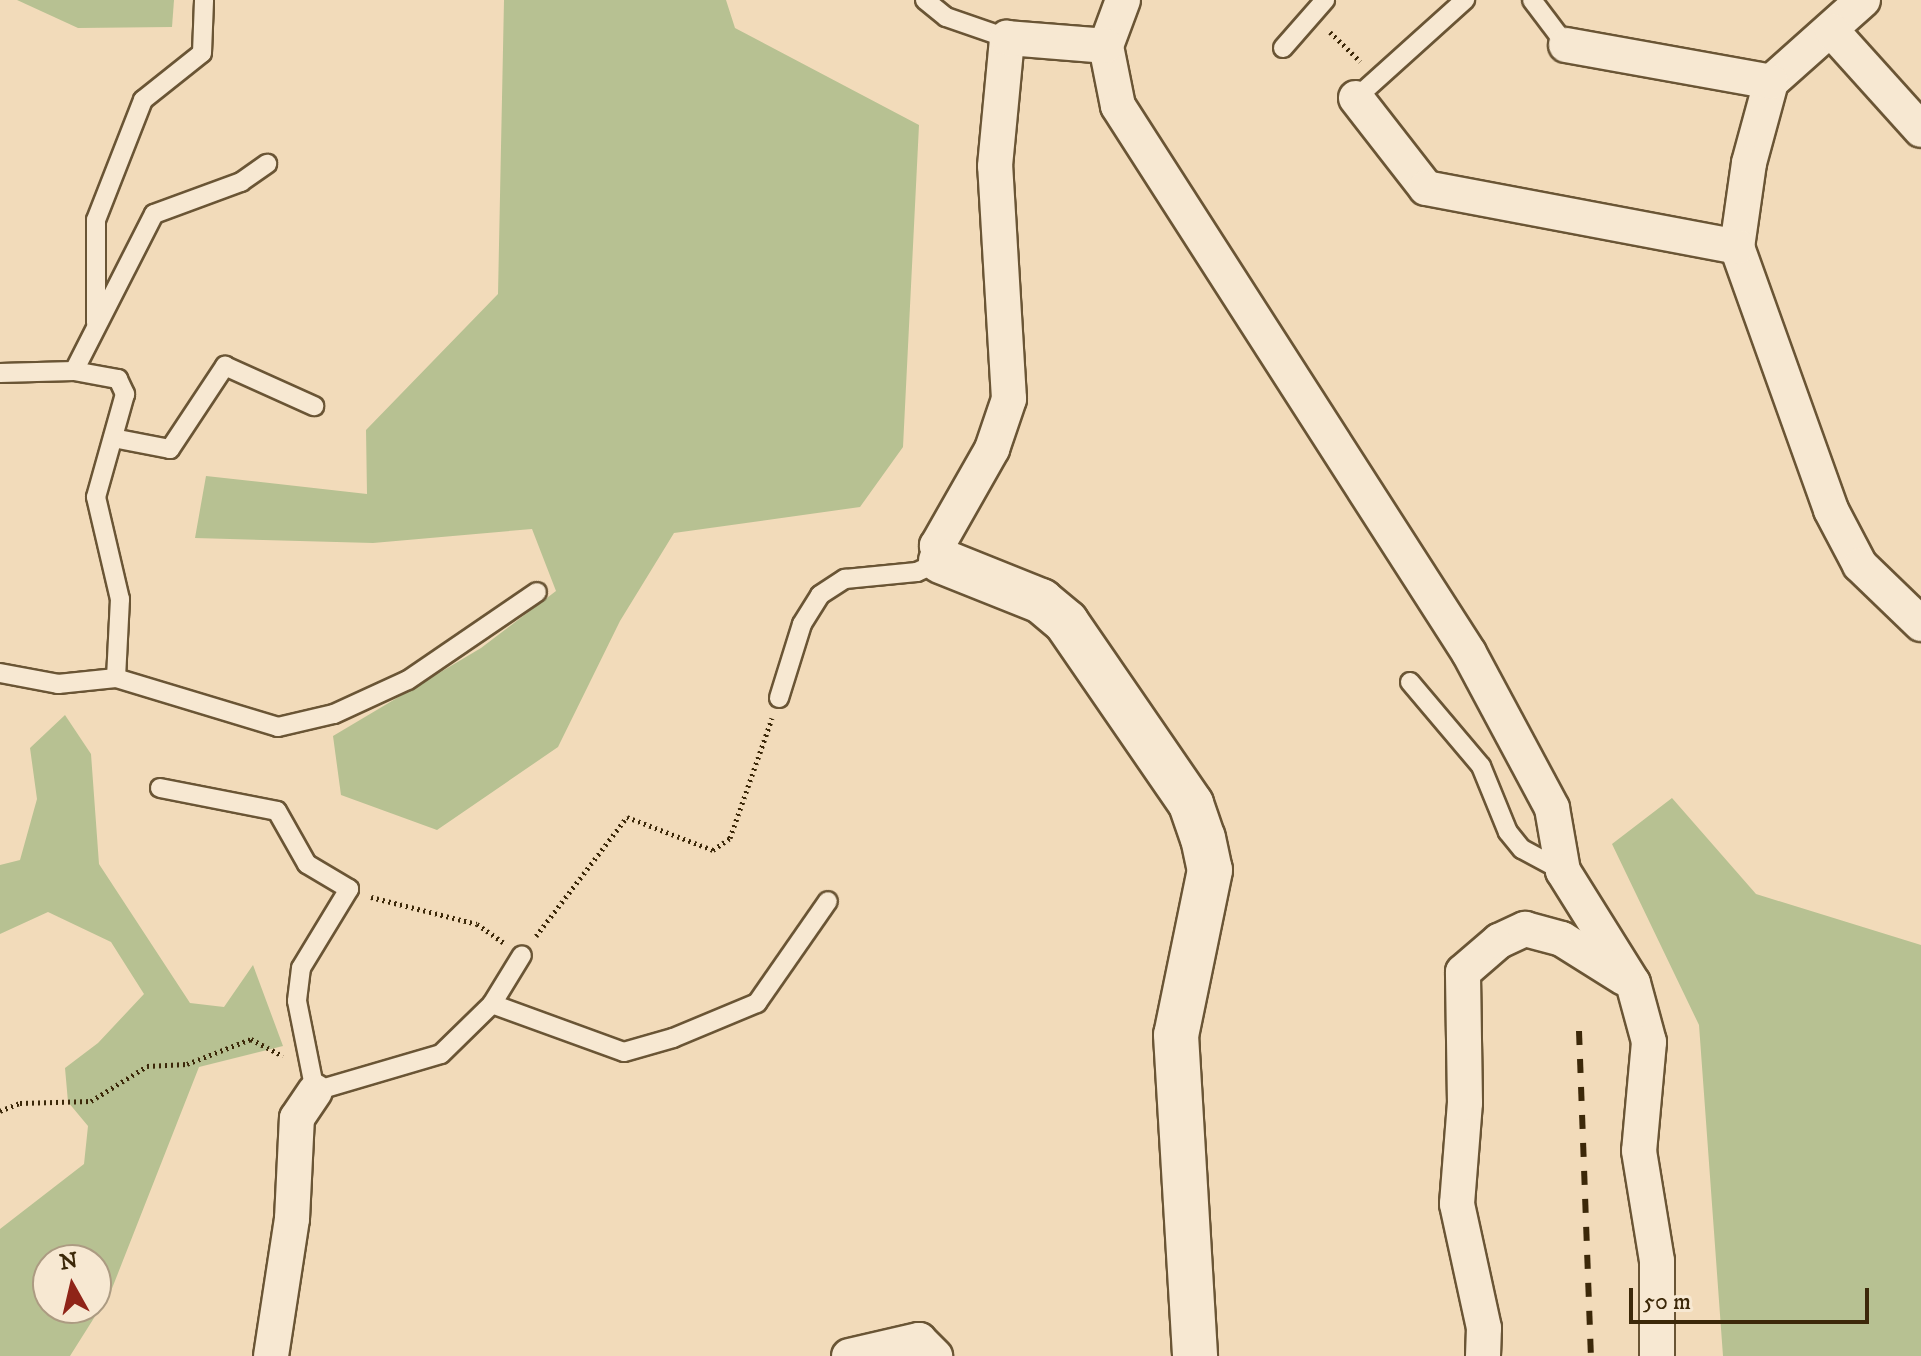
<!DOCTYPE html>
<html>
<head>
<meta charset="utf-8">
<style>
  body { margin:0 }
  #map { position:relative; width:1921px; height:1356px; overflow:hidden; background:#f2dbba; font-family:"IM FELL DW Pica",serif }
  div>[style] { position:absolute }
  .green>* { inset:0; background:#b7c192 }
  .path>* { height:5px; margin-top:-2.5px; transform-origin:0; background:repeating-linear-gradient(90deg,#3c2809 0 2px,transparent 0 6px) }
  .roads { filter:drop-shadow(2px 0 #6a5535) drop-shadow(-2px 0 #6a5535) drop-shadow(0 2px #6a5535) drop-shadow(0 -2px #6a5535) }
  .service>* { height:18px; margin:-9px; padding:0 9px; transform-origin:9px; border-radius:9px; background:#f7e8d2 }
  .minor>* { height:34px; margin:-17px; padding:0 17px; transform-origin:17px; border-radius:17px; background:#f7e8d2 }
  .tertiary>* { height:44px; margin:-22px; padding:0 22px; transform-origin:22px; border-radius:22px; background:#f7e8d2 }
  .rail>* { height:6px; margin-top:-3px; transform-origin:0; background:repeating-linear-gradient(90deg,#3c2809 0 14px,transparent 0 28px) }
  span { translate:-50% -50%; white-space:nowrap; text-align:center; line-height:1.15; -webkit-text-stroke:7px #f7e8d2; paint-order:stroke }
  .north { position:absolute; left:32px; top:1244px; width:80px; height:80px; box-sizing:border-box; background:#f7e8d2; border:2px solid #ac9b82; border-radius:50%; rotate:352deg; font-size:22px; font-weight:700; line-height:32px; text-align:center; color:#3c2809 }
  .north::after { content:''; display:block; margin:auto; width:28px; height:36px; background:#8f2418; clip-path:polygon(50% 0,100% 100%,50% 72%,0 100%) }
  .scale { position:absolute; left:1629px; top:1288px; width:240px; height:36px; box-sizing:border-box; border:4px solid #3c2809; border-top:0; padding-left:10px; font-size:24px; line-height:28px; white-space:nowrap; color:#3c2809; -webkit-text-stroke:6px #f7e8d2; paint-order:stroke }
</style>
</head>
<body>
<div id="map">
  <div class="green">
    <i style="clip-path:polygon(17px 0,174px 0,172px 27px,78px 28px)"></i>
    <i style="clip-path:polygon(504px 0,726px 0,735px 28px,919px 125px,903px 447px,860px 507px,674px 533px,620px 621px,558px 747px,437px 830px,341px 795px,333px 736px,481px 648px,556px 591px,532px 529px,373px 543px,195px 538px,206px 476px,367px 494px,366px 430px,498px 294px)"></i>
    <i style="clip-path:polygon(evenodd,65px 715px,91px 754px,99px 864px,190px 1003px,224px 1007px,253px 965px,283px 1046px,199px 1067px,111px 1291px,70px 1356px,0 1356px,0 1229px,84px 1164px,88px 1126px,68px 1102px,65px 1068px,98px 1043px,144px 994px,111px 942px,48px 912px,0 934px,0 865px,20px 860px,37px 799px,30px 748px,65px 715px,48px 1260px,96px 1260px,96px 1308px,48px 1308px,48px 1260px)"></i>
    <i style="clip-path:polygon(1672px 798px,1756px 894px,1921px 945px,1921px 1356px,1723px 1356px,1699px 1025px,1612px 844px)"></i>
  </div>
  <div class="path">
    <i style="left:1330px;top:32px;width:42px;rotate:44deg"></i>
    <i style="left:371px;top:897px;width:109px;rotate:14.3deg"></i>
    <i style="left:477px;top:924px;width:32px;rotate:35deg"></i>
    <i style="left:536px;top:936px;width:150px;rotate:-52.6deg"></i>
    <i style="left:627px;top:817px;width:92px;rotate:21deg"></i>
    <i style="left:713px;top:850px;width:21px;rotate:-35deg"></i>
    <i style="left:730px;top:838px;width:127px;rotate:-70.7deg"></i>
    <i style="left:0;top:1111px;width:22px;rotate:-22deg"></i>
    <i style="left:20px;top:1103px;width:71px;rotate:-1.6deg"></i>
    <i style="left:91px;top:1101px;width:66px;rotate:-32deg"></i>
    <i style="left:147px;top:1066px;width:40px;rotate:-2.9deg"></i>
    <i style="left:187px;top:1064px;width:69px;rotate:-21.3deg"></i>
    <i style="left:251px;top:1039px;width:36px;rotate:28deg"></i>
  </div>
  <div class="roads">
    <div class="service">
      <i style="left:925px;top:0;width:27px;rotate:39deg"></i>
      <i style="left:946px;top:17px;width:65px;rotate:19deg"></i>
      <i style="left:1532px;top:0;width:56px;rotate:52.9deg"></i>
      <i style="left:1283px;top:48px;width:64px;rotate:-48.8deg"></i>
      <i style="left:1356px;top:98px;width:147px;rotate:-42deg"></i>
      <i style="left:96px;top:323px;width:103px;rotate:-90deg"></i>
      <i style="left:96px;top:220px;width:129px;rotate:-68.6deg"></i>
      <i style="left:143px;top:100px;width:75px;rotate:-38.5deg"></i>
      <i style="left:202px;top:53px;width:53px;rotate:-87.8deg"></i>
      <i style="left:74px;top:371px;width:176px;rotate:-63deg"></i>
      <i style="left:154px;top:214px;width:93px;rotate:-20.2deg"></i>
      <i style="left:241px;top:182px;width:32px;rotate:-35deg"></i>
      <i style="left:0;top:373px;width:74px;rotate:-1.5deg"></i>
      <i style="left:74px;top:371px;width:45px;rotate:10.3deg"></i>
      <i style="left:118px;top:379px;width:17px;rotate:65deg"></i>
      <i style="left:125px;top:394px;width:107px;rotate:105.7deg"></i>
      <i style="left:96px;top:497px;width:105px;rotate:76.8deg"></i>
      <i style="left:120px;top:599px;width:79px;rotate:92.9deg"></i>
      <i style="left:113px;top:438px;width:58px;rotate:10.9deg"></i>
      <i style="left:170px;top:449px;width:100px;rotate:-56.5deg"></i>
      <i style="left:225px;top:366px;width:98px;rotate:24.2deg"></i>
      <i style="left:0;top:673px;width:59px;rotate:10.7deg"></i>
      <i style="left:58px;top:684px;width:58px;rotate:-5.9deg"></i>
      <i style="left:116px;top:678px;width:169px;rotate:16.8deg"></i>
      <i style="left:278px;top:727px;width:57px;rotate:-13.1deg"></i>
      <i style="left:334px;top:714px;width:81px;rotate:-24.7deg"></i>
      <i style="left:408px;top:680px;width:156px;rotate:-34.3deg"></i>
      <i style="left:1410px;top:682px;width:110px;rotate:49.8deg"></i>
      <i style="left:1481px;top:766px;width:71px;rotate:67.8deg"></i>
      <i style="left:1508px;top:832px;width:22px;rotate:51deg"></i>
      <i style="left:1522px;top:849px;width:47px;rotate:28.2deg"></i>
      <i style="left:779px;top:698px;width:77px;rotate:-72.7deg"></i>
      <i style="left:802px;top:624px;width:34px;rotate:-58deg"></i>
      <i style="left:820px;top:595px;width:30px;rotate:-33deg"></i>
      <i style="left:845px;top:579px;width:72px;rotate:-5.6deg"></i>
      <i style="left:917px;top:572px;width:26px;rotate:-25deg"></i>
      <i style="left:160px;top:788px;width:119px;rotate:11.1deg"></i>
      <i style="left:277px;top:811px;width:61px;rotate:60.5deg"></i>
      <i style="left:307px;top:864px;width:49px;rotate:30.8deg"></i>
      <i style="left:349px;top:889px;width:92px;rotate:121.3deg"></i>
      <i style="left:301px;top:968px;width:33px;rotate:97deg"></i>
      <i style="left:297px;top:1001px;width:92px;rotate:78.7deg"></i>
      <i style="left:315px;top:1091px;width:131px;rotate:-16.4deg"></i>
      <i style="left:441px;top:1054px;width:71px;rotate:-44.4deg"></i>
      <i style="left:492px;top:1004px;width:57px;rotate:-58.5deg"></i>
      <i style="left:492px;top:1004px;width:140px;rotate:20deg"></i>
      <i style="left:624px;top:1052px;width:51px;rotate:-15.9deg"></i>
      <i style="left:673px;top:1038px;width:91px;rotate:-22.6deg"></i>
      <i style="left:757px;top:1003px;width:124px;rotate:-55.2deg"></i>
    </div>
    <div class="minor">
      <i style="left:1123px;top:0;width:49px;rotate:110.3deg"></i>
      <i style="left:1106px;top:46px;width:61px;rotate:78.7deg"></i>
      <i style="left:1118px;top:106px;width:650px;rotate:57.31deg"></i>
      <i style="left:1469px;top:653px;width:176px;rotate:61.8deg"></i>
      <i style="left:1552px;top:808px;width:64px;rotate:80.1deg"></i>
      <i style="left:1563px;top:871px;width:132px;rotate:58deg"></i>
      <i style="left:1633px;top:983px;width:61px;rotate:74.8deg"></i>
      <i style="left:1649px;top:1042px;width:109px;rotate:95.2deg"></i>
      <i style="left:1639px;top:1151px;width:111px;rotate:80.7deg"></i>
      <i style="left:1657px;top:1261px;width:95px;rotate:90deg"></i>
      <i style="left:1863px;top:0;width:123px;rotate:138.3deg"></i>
      <i style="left:1771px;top:82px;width:84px;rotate:105.2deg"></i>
      <i style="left:1749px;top:163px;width:85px;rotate:98.1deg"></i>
      <i style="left:1737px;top:247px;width:279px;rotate:70.3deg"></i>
      <i style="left:1831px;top:510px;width:62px;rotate:62.2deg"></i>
      <i style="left:1860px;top:565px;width:85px;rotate:44deg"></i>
      <i style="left:1832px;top:31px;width:133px;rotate:48deg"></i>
      <i style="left:1566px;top:45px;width:208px;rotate:10.2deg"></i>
      <i style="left:1356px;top:98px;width:114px;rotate:52.1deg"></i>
      <i style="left:1426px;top:188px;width:317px;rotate:10.7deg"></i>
      <i style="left:941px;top:561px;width:16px;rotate:-105deg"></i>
      <i style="left:937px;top:546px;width:112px;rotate:-60.4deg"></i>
      <i style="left:992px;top:449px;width:53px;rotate:-71.2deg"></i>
      <i style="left:1009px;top:399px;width:233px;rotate:-93.4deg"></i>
      <i style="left:995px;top:166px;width:129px;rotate:-84.6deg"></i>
      <i style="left:1007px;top:38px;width:99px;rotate:4.6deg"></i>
      <i style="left:271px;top:1356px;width:139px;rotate:-81.3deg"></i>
      <i style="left:292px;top:1219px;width:101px;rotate:-87.2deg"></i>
      <i style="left:297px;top:1118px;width:32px;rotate:-56deg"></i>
      <i style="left:849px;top:1356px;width:72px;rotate:-12.9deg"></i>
      <i style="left:919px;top:1340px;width:23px;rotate:45deg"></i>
      <i style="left:1483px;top:1356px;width:28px;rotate:-88deg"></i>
      <i style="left:1484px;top:1328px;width:127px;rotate:-102.3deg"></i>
      <i style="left:1457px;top:1204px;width:101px;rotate:-85.5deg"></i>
      <i style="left:1465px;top:1103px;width:131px;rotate:-90.9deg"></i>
      <i style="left:1463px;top:972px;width:48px;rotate:-40.7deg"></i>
      <i style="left:1499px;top:941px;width:29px;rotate:-25deg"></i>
      <i style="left:1525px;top:929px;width:38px;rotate:15deg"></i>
      <i style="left:1562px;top:939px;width:73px;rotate:32.2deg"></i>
    </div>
    <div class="tertiary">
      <i style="left:941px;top:561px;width:108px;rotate:21.8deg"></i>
      <i style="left:1041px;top:601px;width:33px;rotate:40deg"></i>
      <i style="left:1066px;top:622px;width:221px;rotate:55.5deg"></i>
      <i style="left:1191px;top:804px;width:36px;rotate:71deg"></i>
      <i style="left:1203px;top:838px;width:33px;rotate:78deg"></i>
      <i style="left:1210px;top:870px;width:168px;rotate:101.6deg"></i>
      <i style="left:1176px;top:1035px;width:322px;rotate:86.6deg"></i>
    </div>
  </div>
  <div class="rail">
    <i style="left:1579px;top:1031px;width:325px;rotate:87.9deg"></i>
  </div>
  <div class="north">N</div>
  <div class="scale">50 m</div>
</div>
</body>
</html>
